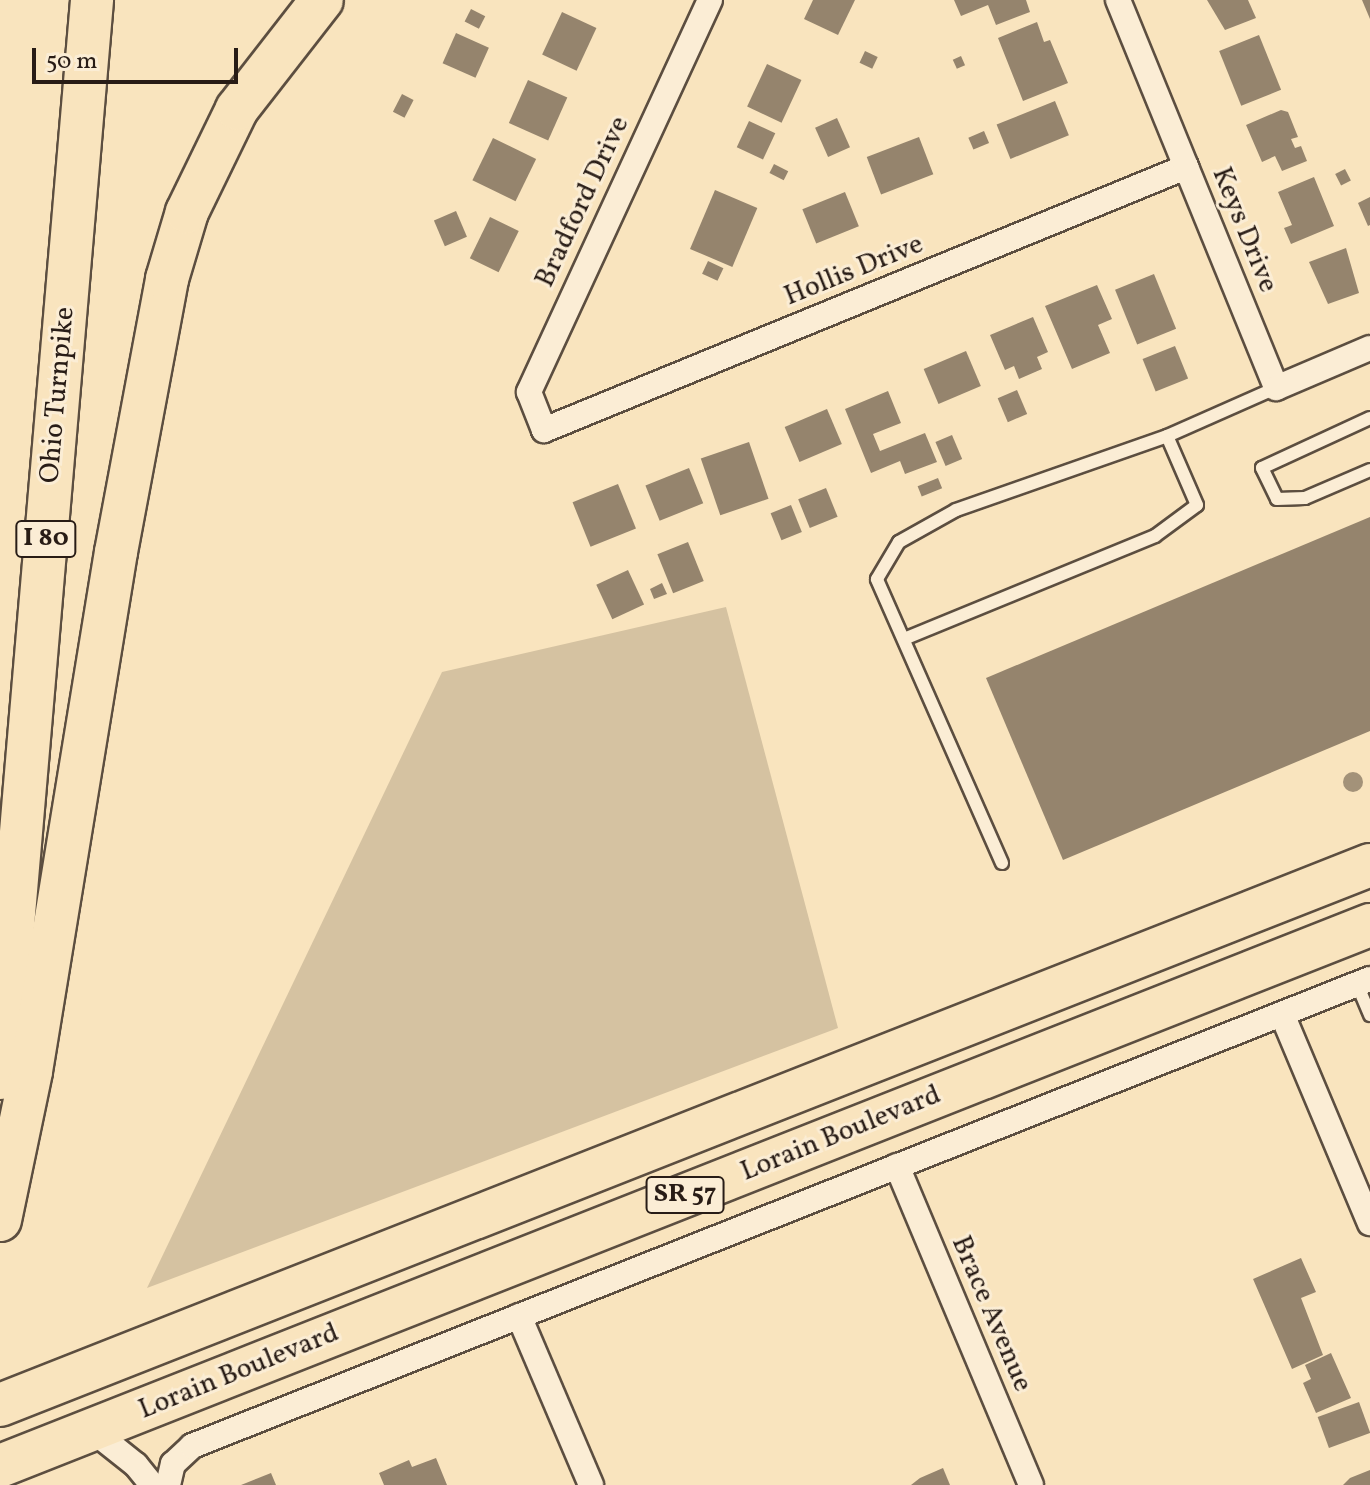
<!DOCTYPE html>
<html>
<head>
<meta charset="utf-8">
<style>
  body { margin:0 }
  #map { position:relative; width:1370px; height:1485px; overflow:hidden; background:#f9e4be; font-family:Vollkorn,serif }
  div>[style] { position:absolute }
  .green>* { inset:0; background:#d5c2a1 }
  .building>* { inset:0; background:#95846d; transform-origin:0 0 }
  .roads { filter:drop-shadow(2px 0 #5c4e40) drop-shadow(-2px 0 #5c4e40) drop-shadow(0 2px #5c4e40) drop-shadow(0 -2px #5c4e40) }
  .lane>* { height:12px; margin:-6px; padding:0 6px; transform-origin:6px; border-radius:6px; background:#fbedd5 }
  .street>* { height:24px; margin:-12px; padding:0 12px; transform-origin:12px; border-radius:12px; background:#fbedd5 }
  .highway>* { height:42px; margin:-21px; padding:0 21px; transform-origin:21px; border-radius:21px; background:#f9e4be }
  .trees>* { width:20px; height:20px; margin:-10px; border-radius:50%; background:#a39279 }
  span { translate:-50% -50%; white-space:nowrap; text-align:center; line-height:1.15; -webkit-text-stroke:6px #fbedd5; paint-order:stroke }
  .shield-label span { padding:2px 6px; background:#fbedd5; border:2px solid; border-radius:6px; -webkit-text-stroke-width:0 }
  .shield-label { font-size:26px; color:#281c16; font-weight:700 }
  .street-label { font-size:28px; color:#281c16 }
  .scale { position:absolute; left:32px; top:48px; width:206px; height:36px; box-sizing:border-box; border:4px solid #281c16; border-top:0; padding-left:10px; font-size:24px; line-height:28px; white-space:nowrap; color:#281c16; -webkit-text-stroke:6px #fbedd5; paint-order:stroke }
</style>
</head>
<body>
<div id="map">
  <div class="green">
    <i style="clip-path:polygon(726px 607px,838px 1028px,147px 1288px,442px 672px)"></i>
  </div>
  <div class="building">
    <i style="clip-path:polygon(813px 0,855px 0,838px 35px,804px 19px)"></i>
    <i style="clip-path:polygon(954px 0,1026px 0,1030px 12px,996px 25px,988px 5px,961px 16px)"></i>
    <i style="clip-path:polygon(1207px 0,1248px 0,1256px 18px,1225px 30px)"></i>
    <i style="clip-path:polygon(1362px 0,1370px 0,1370px 19px)"></i>
    <i style="left:471px;top:9px;width:16px;height:14px;rotate:27deg"></i>
    <i style="left:562px;top:12px;width:38px;height:47px;rotate:25deg"></i>
    <i style="clip-path:polygon(1037px 22px,1044px 42px,1050px 40px,1068px 83px,1023px 101px,998px 38px)"></i>
    <i style="left:456px;top:33px;width:36px;height:33px;rotate:24deg"></i>
    <i style="left:1259px;top:35px;width:59px;height:43px;rotate:68deg"></i>
    <i style="left:865px;top:51px;width:14px;height:13px;rotate:25deg"></i>
    <i style="left:961px;top:56px;width:10px;height:9px;rotate:66deg"></i>
    <i style="left:767px;top:64px;width:38px;height:47px;rotate:25deg"></i>
    <i style="left:528px;top:80px;width:43px;height:47px;rotate:24deg"></i>
    <i style="left:402px;top:94px;width:13px;height:20px;rotate:27deg"></i>
    <i style="left:1055px;top:101px;width:37px;height:63px;rotate:68deg"></i>
    <i style="clip-path:polygon(1281px 110px,1288px 112px,1298px 137px,1291px 139px,1295px 148px,1301px 146px,1307px 161px,1282px 171px,1275px 156px,1262px 162px,1246px 125px)"></i>
    <i style="left:837px;top:118px;width:32px;height:24px;rotate:66deg"></i>
    <i style="left:749px;top:121px;width:29px;height:29px;rotate:25deg"></i>
    <i style="left:984px;top:131px;width:13px;height:17px;rotate:67deg"></i>
    <i style="left:919px;top:137px;width:40px;height:56px;rotate:69deg"></i>
    <i style="left:493px;top:138px;width:48px;height:47px;rotate:26deg"></i>
    <i style="left:774px;top:164px;width:16px;height:10px;rotate:27deg"></i>
    <i style="left:1345px;top:169px;width:13px;height:11px;rotate:63deg"></i>
    <i style="clip-path:polygon(1314px 177px,1334px 226px,1291px 244px,1284px 228px,1292px 225px,1278px 192px)"></i>
    <i style="left:715px;top:190px;width:46px;height:64px;rotate:23deg"></i>
    <i style="left:845px;top:192px;width:37px;height:46px;rotate:68deg"></i>
    <i style="clip-path:polygon(1370px 197px,1370px 225px,1368px 226px,1358px 203px)"></i>
    <i style="left:456px;top:211px;width:28px;height:24px;rotate:67deg"></i>
    <i style="left:490px;top:217px;width:32px;height:46px;rotate:26deg"></i>
    <i style="clip-path:polygon(1346px 248px,1359px 293px,1328px 304px,1309px 262px)"></i>
    <i style="left:708px;top:261px;width:17px;height:14px;rotate:25deg"></i>
    <i style="left:1154px;top:274px;width:59px;height:42px;rotate:68deg"></i>
    <i style="clip-path:polygon(1097px 285px,1112px 319px,1098px 325px,1110px 353px,1072px 369px,1045px 306px)"></i>
    <i style="clip-path:polygon(1033px 317px,1048px 352px,1037px 357px,1042px 369px,1019px 379px,1014px 366px,1005px 370px,990px 335px)"></i>
    <i style="left:1175px;top:346px;width:35px;height:35px;rotate:68deg"></i>
    <i style="left:966px;top:351px;width:38px;height:46px;rotate:67deg"></i>
    <i style="left:1017px;top:390px;width:26px;height:21px;rotate:67deg"></i>
    <i style="clip-path:polygon(888px 391px,901px 423px,873px 434px,880px 451px,925px 433px,937px 462px,905px 474px,900px 461px,871px 473px,845px 409px)"></i>
    <i style="left:827px;top:409px;width:38px;height:46px;rotate:67deg"></i>
    <i style="left:952px;top:435px;width:26px;height:18px;rotate:67deg"></i>
    <i style="left:749px;top:442px;width:60px;height:51px;rotate:71deg"></i>
    <i style="left:689px;top:468px;width:38px;height:47px;rotate:68deg"></i>
    <i style="left:938px;top:478px;width:11px;height:22px;rotate:68deg"></i>
    <i style="left:618px;top:484px;width:48px;height:49px;rotate:68deg"></i>
    <i style="left:826px;top:488px;width:31px;height:30px;rotate:68deg"></i>
    <i style="left:791px;top:505px;width:29px;height:22px;rotate:68deg"></i>
    <i style="clip-path:polygon(1370px 517px,1370px 731px,1063px 860px,986px 678px)"></i>
    <i style="left:688px;top:542px;width:42px;height:33px;rotate:68deg"></i>
    <i style="left:628px;top:570px;width:38px;height:35px;rotate:65deg"></i>
    <i style="clip-path:polygon(662px 583px,667px 594px,654px 599px,650px 589px)"></i>
    <i style="clip-path:polygon(1301px 1258px,1316px 1292px,1301px 1298px,1323px 1355px,1292px 1369px,1253px 1279px)"></i>
    <i style="clip-path:polygon(1331px 1353px,1351px 1398px,1316px 1413px,1303px 1383px,1311px 1379px,1305px 1365px)"></i>
    <i style="left:1359px;top:1402px;width:33px;height:44px;rotate:70deg"></i>
    <i style="clip-path:polygon(436px 1458px,447px 1485px,384px 1485px,379px 1473px,409px 1460px,412px 1467px)"></i>
    <i style="clip-path:polygon(943px 1468px,950px 1485px,911px 1485px,920px 1478px)"></i>
    <i style="clip-path:polygon(1370px 1470px,1370px 1485px,1343px 1485px,1350px 1478px)"></i>
    <i style="clip-path:polygon(271px 1473px,276px 1485px,241px 1485px)"></i>
  </div>
  <div class="roads">
    <div class="lane">
      <i style="left:1370px;top:418px;width:119px;rotate:155.2deg"></i>
      <i style="left:1262px;top:468px;width:34px;rotate:64deg"></i>
      <i style="left:1277px;top:499px;width:28px;rotate:-2deg"></i>
      <i style="left:1305px;top:498px;width:71px;rotate:-23.3deg"></i>
      <i style="left:904px;top:639px;width:271px;rotate:-22.3deg"></i>
      <i style="left:1155px;top:536px;width:52px;rotate:-36.4deg"></i>
      <i style="left:1197px;top:505px;width:75px;rotate:-113.5deg"></i>
      <i style="left:1002px;top:863px;width:310px;rotate:-113.8deg"></i>
      <i style="left:877px;top:579px;width:43px;rotate:-59.3deg"></i>
      <i style="left:899px;top:542px;width:65px;rotate:-29.3deg"></i>
      <i style="left:956px;top:510px;width:224px;rotate:-19.3deg"></i>
      <i style="left:1167px;top:436px;width:119px;rotate:-23.8deg"></i>
      <i style="left:1357px;top:984px;width:34px;rotate:67deg"></i>
    </div>
    <div class="street">
      <i style="left:710px;top:0;width:432px;rotate:114.8deg"></i>
      <i style="left:529px;top:392px;width:41px;rotate:68.5deg"></i>
      <i style="left:544px;top:430px;width:694px;rotate:-22.28deg"></i>
      <i style="left:1118px;top:0;width:419px;rotate:67.8deg"></i>
      <i style="left:1276px;top:388px;width:102px;rotate:-23.1deg"></i>
      <i style="left:1282px;top:1014px;width:227px;rotate:67.2deg"></i>
      <i style="left:897px;top:1166px;width:346px;rotate:67.2deg"></i>
      <i style="left:519px;top:1316px;width:184px;rotate:66.9deg"></i>
      <i style="left:92px;top:1430px;width:56px;rotate:38.5deg"></i>
      <i style="left:136px;top:1465px;width:26px;rotate:51deg"></i>
      <i style="left:168px;top:1485px;width:22px;rotate:-77deg"></i>
      <i style="left:173px;top:1464px;width:26px;rotate:-43deg"></i>
      <i style="left:192px;top:1446px;width:1267px;rotate:-21.63deg"></i>
    </div>
    <div class="highway">
      <i style="left:0;top:1078px;width:1082px;rotate:-85.12deg"></i>
      <i style="left:0;top:1220px;width:152px;rotate:-78.2deg"></i>
      <i style="left:31px;top:1071px;width:526px;rotate:-80.7deg"></i>
      <i style="left:116px;top:552px;width:278px;rotate:-79.4deg"></i>
      <i style="left:167px;top:279px;width:70px;rotate:-73.4deg"></i>
      <i style="left:187px;top:212px;width:114px;rotate:-64.1deg"></i>
      <i style="left:237px;top:109px;width:138px;rotate:-52.1deg"></i>
      <i style="left:0;top:1405px;width:1473px;rotate:-21.51deg"></i>
      <i style="left:0;top:1466px;width:1473px;rotate:-21.55deg"></i>
    </div>
  </div>
  <div class="trees">
    <i style="left:1353px;top:782px"></i>
  </div>
  <div class="shield-label">
    <span style="left:46px;top:539px">I 80</span>
    <span style="left:685px;top:1195px">SR 57</span>
  </div>
  <div class="street-label">
    <span style="left:583px;top:202px;rotate:-65deg">Bradford Drive</span>
    <span style="left:1244px;top:230px;rotate:68deg">Keys Drive</span>
    <span style="left:854px;top:271px;rotate:-22deg">Hollis Drive</span>
    <span style="left:58px;top:395px;rotate:-85deg">Ohio Turnpike</span>
    <span style="left:841px;top:1134px;rotate:-22deg">Lorain Boulevard</span>
    <span style="left:991px;top:1314px;rotate:67deg">Brace Avenue</span>
    <span style="left:239px;top:1372px;rotate:-22deg">Lorain Boulevard</span>
  </div>
  <div class="scale">50 m</div>
</div>
</body>
</html>
